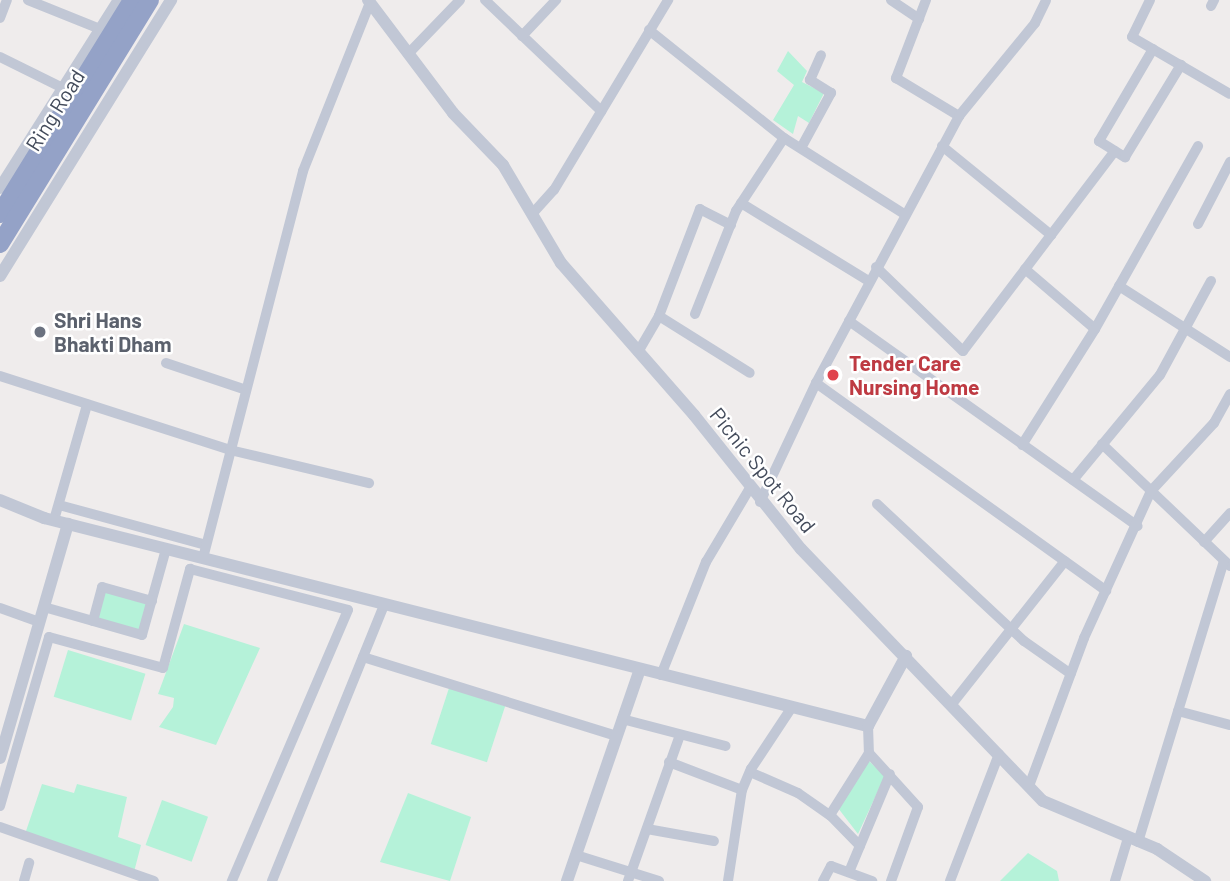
<!DOCTYPE html>
<html>
<head>
<meta charset="utf-8">
<style>
  body { margin:0 }
  #map { position:relative; width:1230px; height:881px; overflow:hidden; background:#efecec; font-family:Barlow,sans-serif }
  div>[style] { position:absolute }
  .green>* { inset:0; background:#b5f2d9; transform-origin:0 0 }
  .minor>* { height:10px; margin:-5px; padding:0 5px; transform-origin:5px; border-radius:5px; background:#c1c7d5 }
  .tertiary>* { height:12px; margin:-6px; padding:0 6px; transform-origin:6px; border-radius:6px; background:#c1c7d5 }
  .trunk>* { height:18px; margin:-9px; padding:0 9px; transform-origin:9px; border-radius:9px; background:#94a2c7 }
  .dots>* { width:19px; height:19px; translate:-50% -50%; box-sizing:border-box; border:4px solid #fff; border-radius:50% }
  span { translate:-50% -50%; white-space:nowrap; text-align:center; line-height:1.15; -webkit-text-stroke:5px #fff; paint-order:stroke }
  .street-label { font-size:21px; color:#434b5b }
  .worship-label { font-size:21px; color:#5b616d; font-weight:700 }
  .left { translate:0 -50%; text-align:left }
  .health-label { font-size:21px; color:#be3a42; font-weight:700 }
</style>
</head>
<body>
<div id="map">
  <div class="green">
    <i style="clip-path:polygon(788px 51px,807px 71px,802px 82px,824px 93px,809px 123px,798px 116px,793px 134px,773px 120px,794px 85px,777px 71px)"></i>
    <i style="left:105px;top:592px;width:44px;height:29px;rotate:16deg"></i>
    <i style="clip-path:polygon(184px 624px,260px 648px,216px 745px,159px 727px,173px 707px,174px 698px,158px 694px)"></i>
    <i style="left:68px;top:650px;width:81px;height:49px;rotate:17deg"></i>
    <i style="left:449px;top:688px;width:59px;height:59px;rotate:18deg"></i>
    <i style="clip-path:polygon(869px 761px,885px 776px,858px 834px,838px 808px)"></i>
    <i style="clip-path:polygon(42px 784px,74px 793px,77px 784px,127px 797px,118px 837px,141px 845px,134px 872px,25px 834px)"></i>
    <i style="clip-path:polygon(408px 793px,471px 817px,450px 881px,380px 862px)"></i>
    <i style="left:162px;top:800px;width:49px;height:48px;rotate:20deg"></i>
    <i style="clip-path:polygon(1028px 853px,1057px 871px,1059px 881px,1000px 881px)"></i>
  </div>
  <div class="minor">
    <i style="left:28px;top:0;width:78px;rotate:21.9deg"></i>
    <i style="left:485px;top:0;width:161px;rotate:43.7deg"></i>
    <i style="left:891px;top:0;width:34px;rotate:34deg"></i>
    <i style="left:926px;top:0;width:84px;rotate:111deg"></i>
    <i style="left:896px;top:78px;width:74px;rotate:31.1deg"></i>
    <i style="left:1150px;top:0;width:41px;rotate:115.9deg"></i>
    <i style="left:1132px;top:37px;width:113px;rotate:30.2deg"></i>
    <i style="left:1211px;top:6px;width:7px;rotate:-63deg"></i>
    <i style="left:0;top:18px;width:19px;rotate:-69deg"></i>
    <i style="left:649px;top:30px;width:173px;rotate:38.7deg"></i>
    <i style="left:784px;top:138px;width:142px;rotate:32.3deg"></i>
    <i style="left:522px;top:36px;width:50px;rotate:-46.6deg"></i>
    <i style="left:1153px;top:49px;width:107px;rotate:120.4deg"></i>
    <i style="left:1099px;top:141px;width:31px;rotate:32deg"></i>
    <i style="left:1125px;top:157px;width:108px;rotate:-58.7deg"></i>
    <i style="left:408px;top:54px;width:75px;rotate:-46.1deg"></i>
    <i style="left:0;top:57px;width:70px;rotate:26.2deg"></i>
    <i style="left:942px;top:146px;width:141px;rotate:39.2deg"></i>
    <i style="left:801px;top:148px;width:63px;rotate:-61.4deg"></i>
    <i style="left:831px;top:93px;width:25px;rotate:-148deg"></i>
    <i style="left:810px;top:80px;width:27px;rotate:-66deg"></i>
    <i style="left:741px;top:203px;width:150px;rotate:31.4deg"></i>
    <i style="left:533px;top:213px;width:31px;rotate:-48deg"></i>
    <i style="left:554px;top:190px;width:222px;rotate:-59deg"></i>
    <i style="left:1198px;top:224px;width:70px;rotate:-62.7deg"></i>
    <i style="left:731px;top:225px;width:35px;rotate:-153deg"></i>
    <i style="left:700px;top:209px;width:115px;rotate:111deg"></i>
    <i style="left:659px;top:316px;width:107px;rotate:32.1deg"></i>
    <i style="left:876px;top:267px;width:121px;rotate:44deg"></i>
    <i style="left:963px;top:351px;width:251px;rotate:-52.8deg"></i>
    <i style="left:1025px;top:269px;width:92px;rotate:40.6deg"></i>
    <i style="left:1119px;top:286px;width:132px;rotate:32.6deg"></i>
    <i style="left:695px;top:314px;width:111px;rotate:-68.3deg"></i>
    <i style="left:736px;top:211px;width:87px;rotate:-56.7deg"></i>
    <i style="left:849px;top:321px;width:354px;rotate:35.4deg"></i>
    <i style="left:638px;top:352px;width:42px;rotate:-59.7deg"></i>
    <i style="left:166px;top:363px;width:84px;rotate:18.6deg"></i>
    <i style="left:0;top:376px;width:242px;rotate:17.8deg"></i>
    <i style="left:230px;top:450px;width:143px;rotate:13.4deg"></i>
    <i style="left:816px;top:383px;width:357px;rotate:35.6deg"></i>
    <i style="left:1102px;top:444px;width:177px;rotate:43.6deg"></i>
    <i style="left:1022px;top:445px;width:137px;rotate:-57.8deg"></i>
    <i style="left:1095px;top:329px;width:210px;rotate:-60.6deg"></i>
    <i style="left:1073px;top:480px;width:136px;rotate:-50.4deg"></i>
    <i style="left:1160px;top:375px;width:107px;rotate:-61.5deg"></i>
    <i style="left:760px;top:502px;width:132px;rotate:-64.8deg"></i>
    <i style="left:816px;top:383px;width:303px;rotate:-61.8deg"></i>
    <i style="left:959px;top:116px;width:120px;rotate:-50.7deg"></i>
    <i style="left:1035px;top:23px;width:25px;rotate:-64deg"></i>
    <i style="left:877px;top:504px;width:201px;rotate:43deg"></i>
    <i style="left:1024px;top:641px;width:57px;rotate:35.1deg"></i>
    <i style="left:59px;top:505px;width:152px;rotate:15.2deg"></i>
    <i style="left:54px;top:520px;width:120px;rotate:-74deg"></i>
    <i style="left:1204px;top:542px;width:39px;rotate:-48deg"></i>
    <i style="left:203px;top:558px;width:400px;rotate:-75.5deg"></i>
    <i style="left:303px;top:171px;width:181px;rotate:-68.3deg"></i>
    <i style="left:44px;top:607px;width:102px;rotate:15.9deg"></i>
    <i style="left:142px;top:635px;width:89px;rotate:-74.4deg"></i>
    <i style="left:0;top:608px;width:41px;rotate:19.7deg"></i>
    <i style="left:93px;top:621px;width:35px;rotate:-75deg"></i>
    <i style="left:102px;top:587px;width:52px;rotate:15.6deg"></i>
    <i style="left:363px;top:657px;width:266px;rotate:17.3deg"></i>
    <i style="left:661px;top:675px;width:122px;rotate:-68.3deg"></i>
    <i style="left:706px;top:562px;width:86px;rotate:-59.3deg"></i>
    <i style="left:952px;top:704px;width:182px;rotate:-51.7deg"></i>
    <i style="left:1178px;top:711px;width:54px;rotate:15.1deg"></i>
    <i style="left:622px;top:719px;width:107px;rotate:14.6deg"></i>
    <i style="left:868px;top:726px;width:27px;rotate:88deg"></i>
    <i style="left:869px;top:753px;width:73px;rotate:47.8deg"></i>
    <i style="left:918px;top:807px;width:79px;rotate:110deg"></i>
    <i style="left:669px;top:762px;width:78px;rotate:21deg"></i>
    <i style="left:750px;top:772px;width:52px;rotate:23.6deg"></i>
    <i style="left:798px;top:793px;width:39px;rotate:35deg"></i>
    <i style="left:830px;top:815px;width:43px;rotate:45.9deg"></i>
    <i style="left:1029px;top:786px;width:158px;rotate:-69.6deg"></i>
    <i style="left:1084px;top:638px;width:162px;rotate:-65.5deg"></i>
    <i style="left:1151px;top:491px;width:93px;rotate:-47.2deg"></i>
    <i style="left:1214px;top:423px;width:33px;rotate:-61deg"></i>
    <i style="left:0;top:806px;width:176px;rotate:-73.8deg"></i>
    <i style="left:49px;top:637px;width:118px;rotate:15.2deg"></i>
    <i style="left:163px;top:668px;width:103px;rotate:-74.7deg"></i>
    <i style="left:190px;top:569px;width:163px;rotate:14.5deg"></i>
    <i style="left:348px;top:610px;width:295px;rotate:113.2deg"></i>
    <i style="left:830px;top:815px;width:73px;rotate:-57.8deg"></i>
    <i style="left:0;top:827px;width:163px;rotate:19.3deg"></i>
    <i style="left:647px;top:829px;width:68px;rotate:10.2deg"></i>
    <i style="left:1138px;top:842px;width:294px;rotate:-73deg"></i>
    <i style="left:576px;top:855px;width:87px;rotate:17.4deg"></i>
    <i style="left:849px;top:872px;width:106px;rotate:-67.3deg"></i>
    <i style="left:24px;top:881px;width:19px;rotate:-74deg"></i>
    <i style="left:272px;top:881px;width:298px;rotate:-67.9deg"></i>
    <i style="left:628px;top:881px;width:155px;rotate:-70.4deg"></i>
    <i style="left:728px;top:881px;width:92px;rotate:-81.3deg"></i>
    <i style="left:742px;top:790px;width:23px;rotate:-67deg"></i>
    <i style="left:751px;top:769px;width:74px;rotate:-56.5deg"></i>
    <i style="left:823px;top:881px;width:17px;rotate:-62deg"></i>
    <i style="left:831px;top:866px;width:44px;rotate:20.1deg"></i>
    <i style="left:950px;top:881px;width:136px;rotate:-68.9deg"></i>
    <i style="left:1115px;top:881px;width:45px;rotate:-73.2deg"></i>
  </div>
  <div class="tertiary">
    <i style="left:368px;top:0;width:141px;rotate:53deg"></i>
    <i style="left:453px;top:113px;width:72px;rotate:46.1deg"></i>
    <i style="left:503px;top:165px;width:114px;rotate:59.4deg"></i>
    <i style="left:561px;top:263px;width:202px;rotate:48.8deg"></i>
    <i style="left:694px;top:415px;width:171px;rotate:51.4deg"></i>
    <i style="left:801px;top:549px;width:349px;rotate:46.2deg"></i>
    <i style="left:1043px;top:801px;width:124px;rotate:22.8deg"></i>
    <i style="left:1157px;top:849px;width:58px;rotate:33.7deg"></i>
    <i style="left:0;top:188px;width:222px;rotate:-57.7deg"></i>
    <i style="left:0;top:276px;width:325px;rotate:-58.2deg"></i>
    <i style="left:0;top:500px;width:48px;rotate:22.2deg"></i>
    <i style="left:44px;top:518px;width:850px;rotate:14.17deg"></i>
    <i style="left:868px;top:726px;width:80px;rotate:-61.5deg"></i>
    <i style="left:0;top:758px;width:244px;rotate:-73.8deg"></i>
    <i style="left:567px;top:881px;width:224px;rotate:-71deg"></i>
  </div>
  <div class="trunk">
    <i style="left:0;top:214px;width:251px;rotate:-58.3deg"></i>
    <i style="left:0;top:244px;width:286px;rotate:-58.4deg"></i>
  </div>
  <div class="dots">
    <i style="left:40px;top:332px;background:#6b7280"></i>
    <i style="left:833px;top:375px;background:#e0444e"></i>
  </div>
  <div class="street-label">
    <span style="left:55px;top:110px;rotate:-58deg">Ring Road</span>
    <span style="left:763px;top:470px;rotate:51deg">Picnic Spot Road</span>
  </div>
  <div class="worship-label">
    <span class="left" style="left:54px;top:332px">Shri Hans<br>Bhakti Dham</span>
  </div>
  <div class="health-label">
    <span class="left" style="left:849px;top:375px">Tender Care<br>Nursing Home</span>
  </div>
</div>
</body>
</html>
